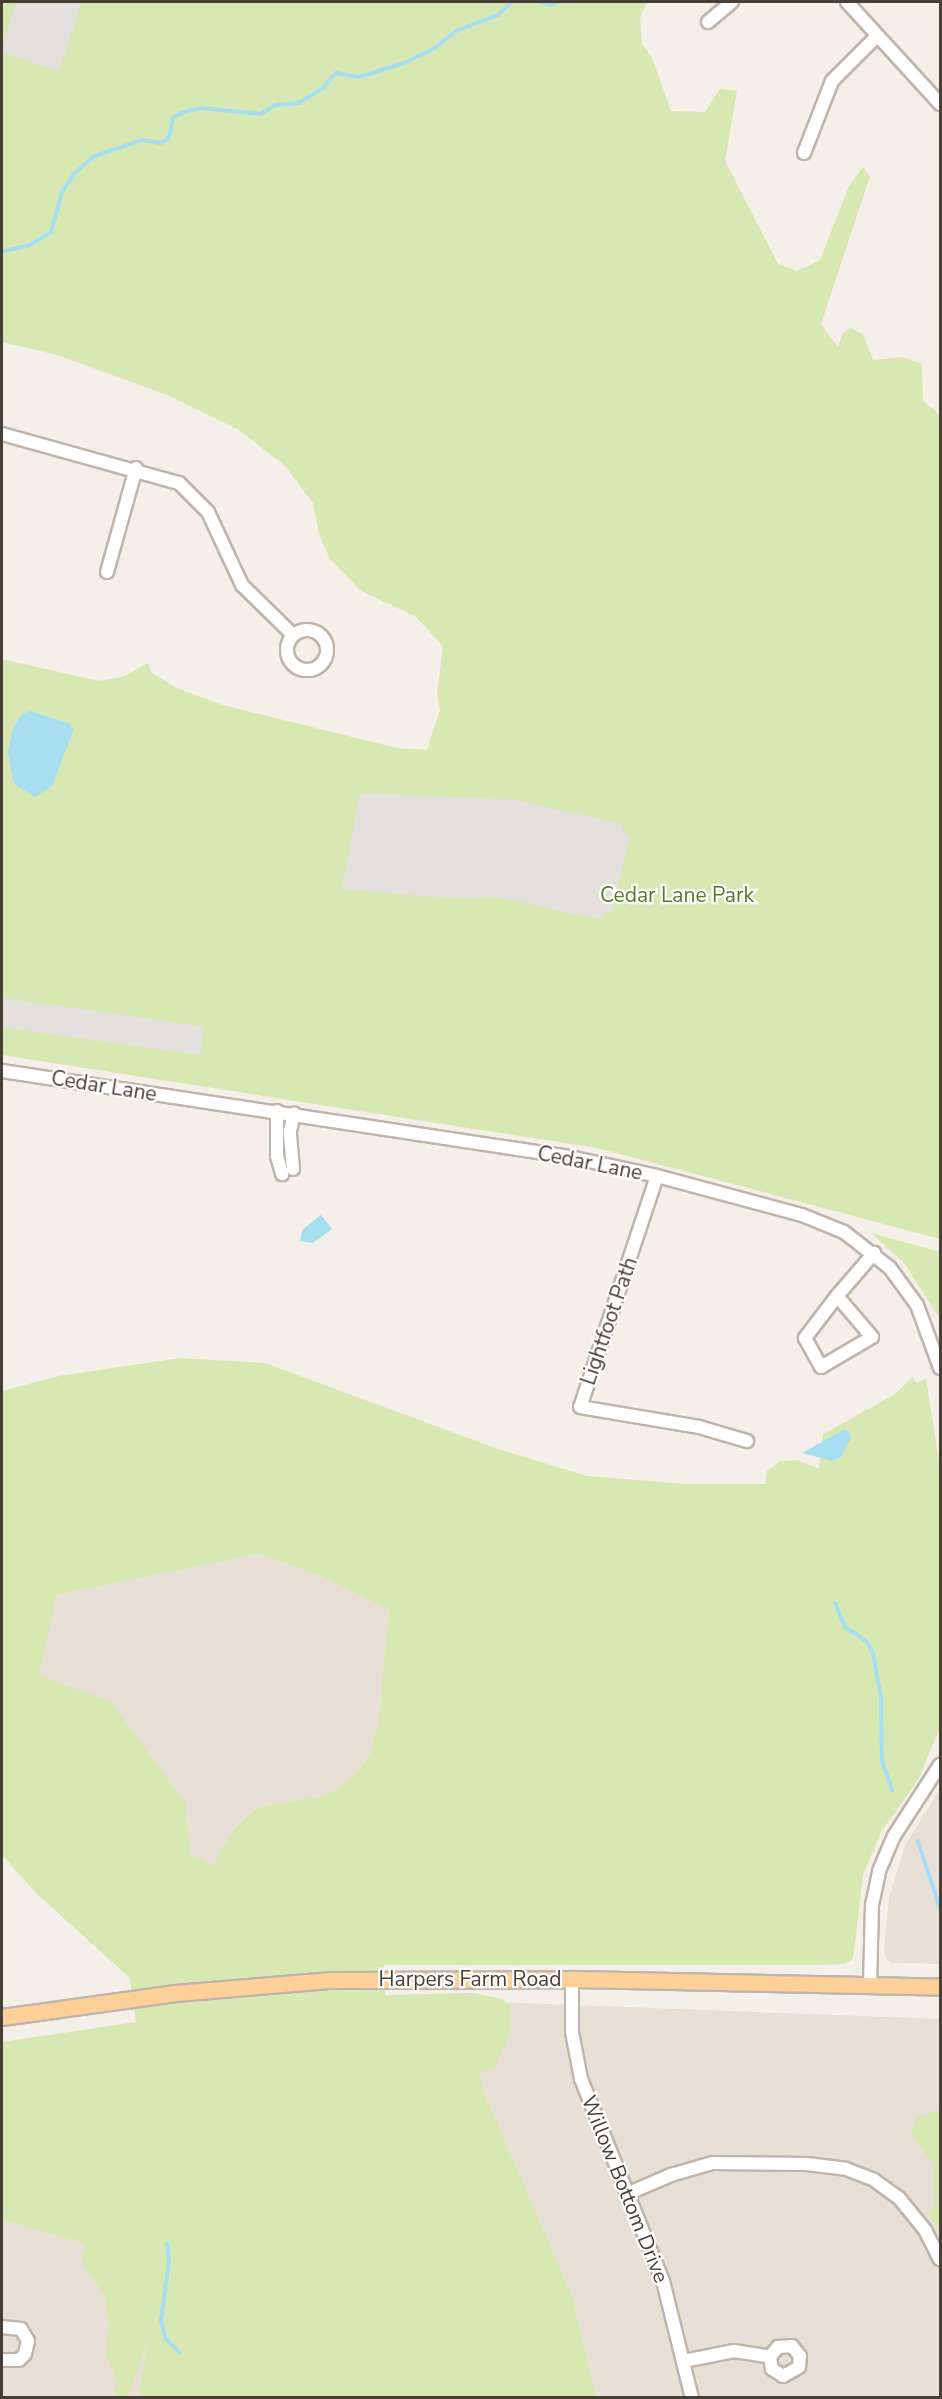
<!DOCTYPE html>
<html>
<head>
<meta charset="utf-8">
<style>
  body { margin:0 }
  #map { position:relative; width:942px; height:2399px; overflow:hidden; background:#f4efe9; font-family:"Nunito Sans",sans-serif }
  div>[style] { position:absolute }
  .residential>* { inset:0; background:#e8e0d7 }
  .green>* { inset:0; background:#d8e8b2 }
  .parking>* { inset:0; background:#e3e0dd; transform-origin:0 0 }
  .water>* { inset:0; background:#a6def0 }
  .stream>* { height:4px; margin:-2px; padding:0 2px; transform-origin:2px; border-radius:2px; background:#a6def0 }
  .roads { filter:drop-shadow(2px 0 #c0b5ab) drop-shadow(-2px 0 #c0b5ab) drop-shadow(0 2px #c0b5ab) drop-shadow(0 -2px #c0b5ab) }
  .minor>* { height:12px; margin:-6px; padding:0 6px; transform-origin:6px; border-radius:6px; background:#fff }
  .minor>.ring { margin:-6px; padding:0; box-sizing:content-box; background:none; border:12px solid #fff; border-radius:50% }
  .major>* { height:15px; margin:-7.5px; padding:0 7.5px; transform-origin:7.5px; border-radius:7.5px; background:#fdd099 }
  span { translate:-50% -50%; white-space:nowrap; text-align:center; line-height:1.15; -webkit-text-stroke:4.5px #fff; paint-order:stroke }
  .park-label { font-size:21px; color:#557a2a }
  .street-label { font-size:21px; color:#483f37 }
  .frame { position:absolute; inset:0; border:3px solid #483f37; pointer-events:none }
</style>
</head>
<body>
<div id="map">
  <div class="residential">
    <i style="clip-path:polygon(258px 1554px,323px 1577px,389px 1610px,378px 1723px,370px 1753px,360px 1769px,343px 1785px,323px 1796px,256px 1807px,233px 1830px,213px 1867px,189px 1854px,186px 1804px,39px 1675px,56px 1595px)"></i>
    <i style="clip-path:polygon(940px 1789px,940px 1964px,893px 1963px,886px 1959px,884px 1949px,889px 1898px,905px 1845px)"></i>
    <i style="clip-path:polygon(467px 2001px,940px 2019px,940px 2397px,596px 2397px,573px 2298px,483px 2089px)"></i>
    <i style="clip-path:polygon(2px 2220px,131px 2257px,158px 2286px,138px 2397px,2px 2397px)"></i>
  </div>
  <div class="green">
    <i style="clip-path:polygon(2px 2px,647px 2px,640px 17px,642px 44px,652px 58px,671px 111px,705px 112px,720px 89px,737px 91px,725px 161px,778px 264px,797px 271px,820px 260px,849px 186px,863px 167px,870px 176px,821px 324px,838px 347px,843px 333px,850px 328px,863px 334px,873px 360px,903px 357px,922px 364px,923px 401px,940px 415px,940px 1239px,597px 1148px,2px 1055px,2px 659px,99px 681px,122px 677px,148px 663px,152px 673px,176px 688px,223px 705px,397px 748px,427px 750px,440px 710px,437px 694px,443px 646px,415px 616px,361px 591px,330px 559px,319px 534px,313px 503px,285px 466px,239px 430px,167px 395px,57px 355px,2px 342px)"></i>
    <i style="clip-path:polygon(871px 1233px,940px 1252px,940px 1319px,905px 1264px)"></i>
    <i style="clip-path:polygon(evenodd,180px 1358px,265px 1363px,498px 1449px,587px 1476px,686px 1484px,765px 1484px,767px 1471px,781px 1461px,798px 1460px,819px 1469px,823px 1434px,894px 1395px,913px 1377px,917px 1383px,926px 1378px,940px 1468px,940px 1727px,918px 1780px,881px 1832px,863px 1875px,853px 1959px,843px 1964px,821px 1965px,384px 1965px,385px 1995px,473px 1993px,499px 1998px,510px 2005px,511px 2031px,495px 2067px,480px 2073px,483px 2089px,573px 2298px,596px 2397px,138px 2397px,148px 2339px,128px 2397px,114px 2397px,116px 2377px,105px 2353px,109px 2323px,104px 2294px,82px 2264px,85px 2244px,2px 2220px,2px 2042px,136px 2022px,130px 1978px,37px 1894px,2px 1855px,2px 1391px,59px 1376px,180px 1358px,258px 1554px,323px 1577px,389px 1610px,378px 1723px,370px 1753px,360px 1769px,343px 1785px,323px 1796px,257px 1807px,233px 1830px,213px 1866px,190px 1854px,186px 1804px,111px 1702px,39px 1675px,57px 1595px,258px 1554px)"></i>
    <i style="clip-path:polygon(940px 2111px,940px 2234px,928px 2213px,935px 2206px,933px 2164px,910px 2133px,918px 2116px)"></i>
  </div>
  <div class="parking">
    <i style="clip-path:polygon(16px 2px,82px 2px,59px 71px,2px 52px)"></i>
    <i style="clip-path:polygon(360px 793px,516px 800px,624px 825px,622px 834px,630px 835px,612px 913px,605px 912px,602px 920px,497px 897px,448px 898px,342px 889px)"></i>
    <i style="left:2px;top:998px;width:204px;height:29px;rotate:8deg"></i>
  </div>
  <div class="water">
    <i style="clip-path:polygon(30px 711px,68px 723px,74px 729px,52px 786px,35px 797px,14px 784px,8px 753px,13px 728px,22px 714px)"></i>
    <i style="clip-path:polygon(321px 1215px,332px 1229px,313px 1243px,300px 1241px,303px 1229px)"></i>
    <i style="clip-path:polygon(843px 1430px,849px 1431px,851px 1438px,841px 1457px,833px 1461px,802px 1453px)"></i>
  </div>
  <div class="stream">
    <i style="left:540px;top:2px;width:10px;rotate:17deg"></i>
    <i style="left:550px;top:5px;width:9px;rotate:-18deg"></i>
    <i style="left:2px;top:251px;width:26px;rotate:-11deg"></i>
    <i style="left:28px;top:246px;width:27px;rotate:-31deg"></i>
    <i style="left:51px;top:232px;width:41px;rotate:-74.6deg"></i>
    <i style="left:62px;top:192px;width:22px;rotate:-56deg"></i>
    <i style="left:74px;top:174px;width:28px;rotate:-41deg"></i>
    <i style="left:95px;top:156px;width:50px;rotate:-18.8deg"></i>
    <i style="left:142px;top:140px;width:19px;rotate:9deg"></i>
    <i style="left:161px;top:143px;width:9px;rotate:-32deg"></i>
    <i style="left:169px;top:138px;width:20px;rotate:-79deg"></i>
    <i style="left:173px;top:118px;width:9px;rotate:-32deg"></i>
    <i style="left:181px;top:113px;width:21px;rotate:-14deg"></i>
    <i style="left:201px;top:108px;width:60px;rotate:5.7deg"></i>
    <i style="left:261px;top:114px;width:17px;rotate:-33deg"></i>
    <i style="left:275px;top:105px;width:24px;rotate:-5deg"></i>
    <i style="left:299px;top:103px;width:28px;rotate:-32deg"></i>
    <i style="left:323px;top:88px;width:20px;rotate:-49deg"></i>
    <i style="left:336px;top:73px;width:23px;rotate:10deg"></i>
    <i style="left:359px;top:77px;width:47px;rotate:-17.3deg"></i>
    <i style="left:404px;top:63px;width:34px;rotate:-26deg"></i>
    <i style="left:435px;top:48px;width:27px;rotate:-39deg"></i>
    <i style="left:456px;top:31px;width:45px;rotate:-20.9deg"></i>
    <i style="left:498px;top:15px;width:19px;rotate:-43deg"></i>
    <i style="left:835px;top:1603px;width:26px;rotate:67deg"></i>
    <i style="left:845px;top:1627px;width:27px;rotate:34deg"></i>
    <i style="left:867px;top:1642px;width:13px;rotate:61deg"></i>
    <i style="left:873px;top:1653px;width:46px;rotate:79.9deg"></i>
    <i style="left:881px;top:1698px;width:63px;rotate:89.1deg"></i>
    <i style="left:882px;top:1761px;width:31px;rotate:71deg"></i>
    <i style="left:918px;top:1841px;width:71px;rotate:72.1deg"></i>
    <i style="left:167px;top:2243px;width:19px;rotate:84deg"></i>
    <i style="left:169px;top:2262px;width:59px;rotate:97.9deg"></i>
    <i style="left:161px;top:2320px;width:18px;rotate:77deg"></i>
    <i style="left:165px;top:2338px;width:21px;rotate:45deg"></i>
  </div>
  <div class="roads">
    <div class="minor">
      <i style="left:847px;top:2px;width:138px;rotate:47.6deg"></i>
      <i style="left:708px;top:22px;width:31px;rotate:-40deg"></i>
      <i style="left:804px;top:153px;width:77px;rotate:-68.7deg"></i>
      <i style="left:832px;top:81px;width:62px;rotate:-45deg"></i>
      <i style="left:2px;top:434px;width:184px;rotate:15.5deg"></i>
      <i style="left:179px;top:483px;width:41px;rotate:45deg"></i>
      <i style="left:208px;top:512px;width:81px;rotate:65deg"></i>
      <i style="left:242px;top:585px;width:71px;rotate:44.4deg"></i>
      <i style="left:107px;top:572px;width:108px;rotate:-74.4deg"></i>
      <i class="ring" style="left:287px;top:630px;width:28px;height:28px"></i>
      <i style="left:2px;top:1071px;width:574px;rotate:8.61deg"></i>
      <i style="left:570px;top:1157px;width:89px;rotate:12.3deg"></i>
      <i style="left:657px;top:1176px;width:150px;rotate:15.1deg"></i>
      <i style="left:802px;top:1215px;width:45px;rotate:22deg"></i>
      <i style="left:844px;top:1232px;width:58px;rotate:38deg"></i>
      <i style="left:890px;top:1268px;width:46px;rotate:53.9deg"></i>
      <i style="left:917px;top:1305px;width:67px;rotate:69.9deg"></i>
      <i style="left:277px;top:1111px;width:45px;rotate:90deg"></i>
      <i style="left:277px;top:1156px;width:19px;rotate:74deg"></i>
      <i style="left:293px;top:1169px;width:38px;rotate:-95deg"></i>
      <i style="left:290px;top:1131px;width:18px;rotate:-77deg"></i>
      <i style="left:657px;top:1176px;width:243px;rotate:108.4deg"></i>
      <i style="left:580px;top:1407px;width:121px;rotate:9.5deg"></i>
      <i style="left:699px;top:1427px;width:50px;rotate:16.3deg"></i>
      <i style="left:837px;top:1296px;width:53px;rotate:127.3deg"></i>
      <i style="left:805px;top:1338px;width:33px;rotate:61deg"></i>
      <i style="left:821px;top:1367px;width:59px;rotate:-30.5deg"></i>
      <i style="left:872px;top:1337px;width:54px;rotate:-130.5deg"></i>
      <i style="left:837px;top:1296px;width:57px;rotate:-49.3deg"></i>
      <i style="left:572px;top:1979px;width:53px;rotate:90deg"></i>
      <i style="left:572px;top:2032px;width:48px;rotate:79.2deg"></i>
      <i style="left:581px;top:2079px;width:218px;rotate:67.9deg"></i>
      <i style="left:663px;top:2281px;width:121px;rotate:76.1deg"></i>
      <i style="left:870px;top:1985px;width:80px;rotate:-88.6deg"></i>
      <i style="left:872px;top:1905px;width:35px;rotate:-78deg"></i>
      <i style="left:879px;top:1871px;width:38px;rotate:-67deg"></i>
      <i style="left:894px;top:1836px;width:85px;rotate:-57.1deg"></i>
      <i style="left:629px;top:2193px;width:46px;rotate:-23.2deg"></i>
      <i style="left:671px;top:2175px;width:43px;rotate:-16.3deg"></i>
      <i style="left:712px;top:2163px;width:95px;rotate:0.6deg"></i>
      <i style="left:807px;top:2164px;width:39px;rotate:7deg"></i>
      <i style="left:846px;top:2169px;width:30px;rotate:21deg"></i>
      <i style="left:874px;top:2180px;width:31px;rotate:36deg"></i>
      <i style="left:899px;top:2198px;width:41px;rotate:50.9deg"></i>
      <i style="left:925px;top:2230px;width:33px;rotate:63deg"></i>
      <i style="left:2px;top:2327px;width:19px;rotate:6deg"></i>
      <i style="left:21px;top:2329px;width:14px;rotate:60deg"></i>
      <i style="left:28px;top:2341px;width:13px;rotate:103deg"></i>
      <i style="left:25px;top:2354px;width:8px;rotate:135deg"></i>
      <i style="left:19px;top:2360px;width:17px;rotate:180deg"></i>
      <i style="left:684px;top:2361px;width:51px;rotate:-11.3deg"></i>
      <i style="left:734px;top:2351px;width:36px;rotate:9deg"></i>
      <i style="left:770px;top:2357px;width:12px;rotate:81deg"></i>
      <i style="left:772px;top:2369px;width:13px;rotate:32deg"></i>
      <i style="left:783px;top:2376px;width:18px;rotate:-29deg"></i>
      <i style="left:799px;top:2367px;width:11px;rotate:-85deg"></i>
      <i style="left:800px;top:2356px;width:13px;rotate:-129deg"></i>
      <i style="left:792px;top:2346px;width:14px;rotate:176deg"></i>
      <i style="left:778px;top:2347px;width:13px;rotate:129deg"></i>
    </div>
    <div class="major">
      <i style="left:2px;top:2017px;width:175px;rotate:-7.9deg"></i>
      <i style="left:175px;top:1993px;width:157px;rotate:-4.8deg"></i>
      <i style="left:331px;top:1980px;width:241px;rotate:-0.2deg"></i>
      <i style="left:572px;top:1979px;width:368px;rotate:1.2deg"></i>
    </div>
  </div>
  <div class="park-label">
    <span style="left:677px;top:895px">Cedar Lane Park</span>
  </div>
  <div class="street-label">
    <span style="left:104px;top:1086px;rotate:9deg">Cedar Lane</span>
    <span style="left:590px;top:1163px;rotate:11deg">Cedar Lane</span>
    <span style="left:609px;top:1321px;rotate:-71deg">Lightfoot Path</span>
    <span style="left:470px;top:1979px">Harpers Farm Road</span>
    <span style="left:625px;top:2189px;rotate:68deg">Willow Bottom Drive</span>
  </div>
  <div class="frame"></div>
</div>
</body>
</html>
